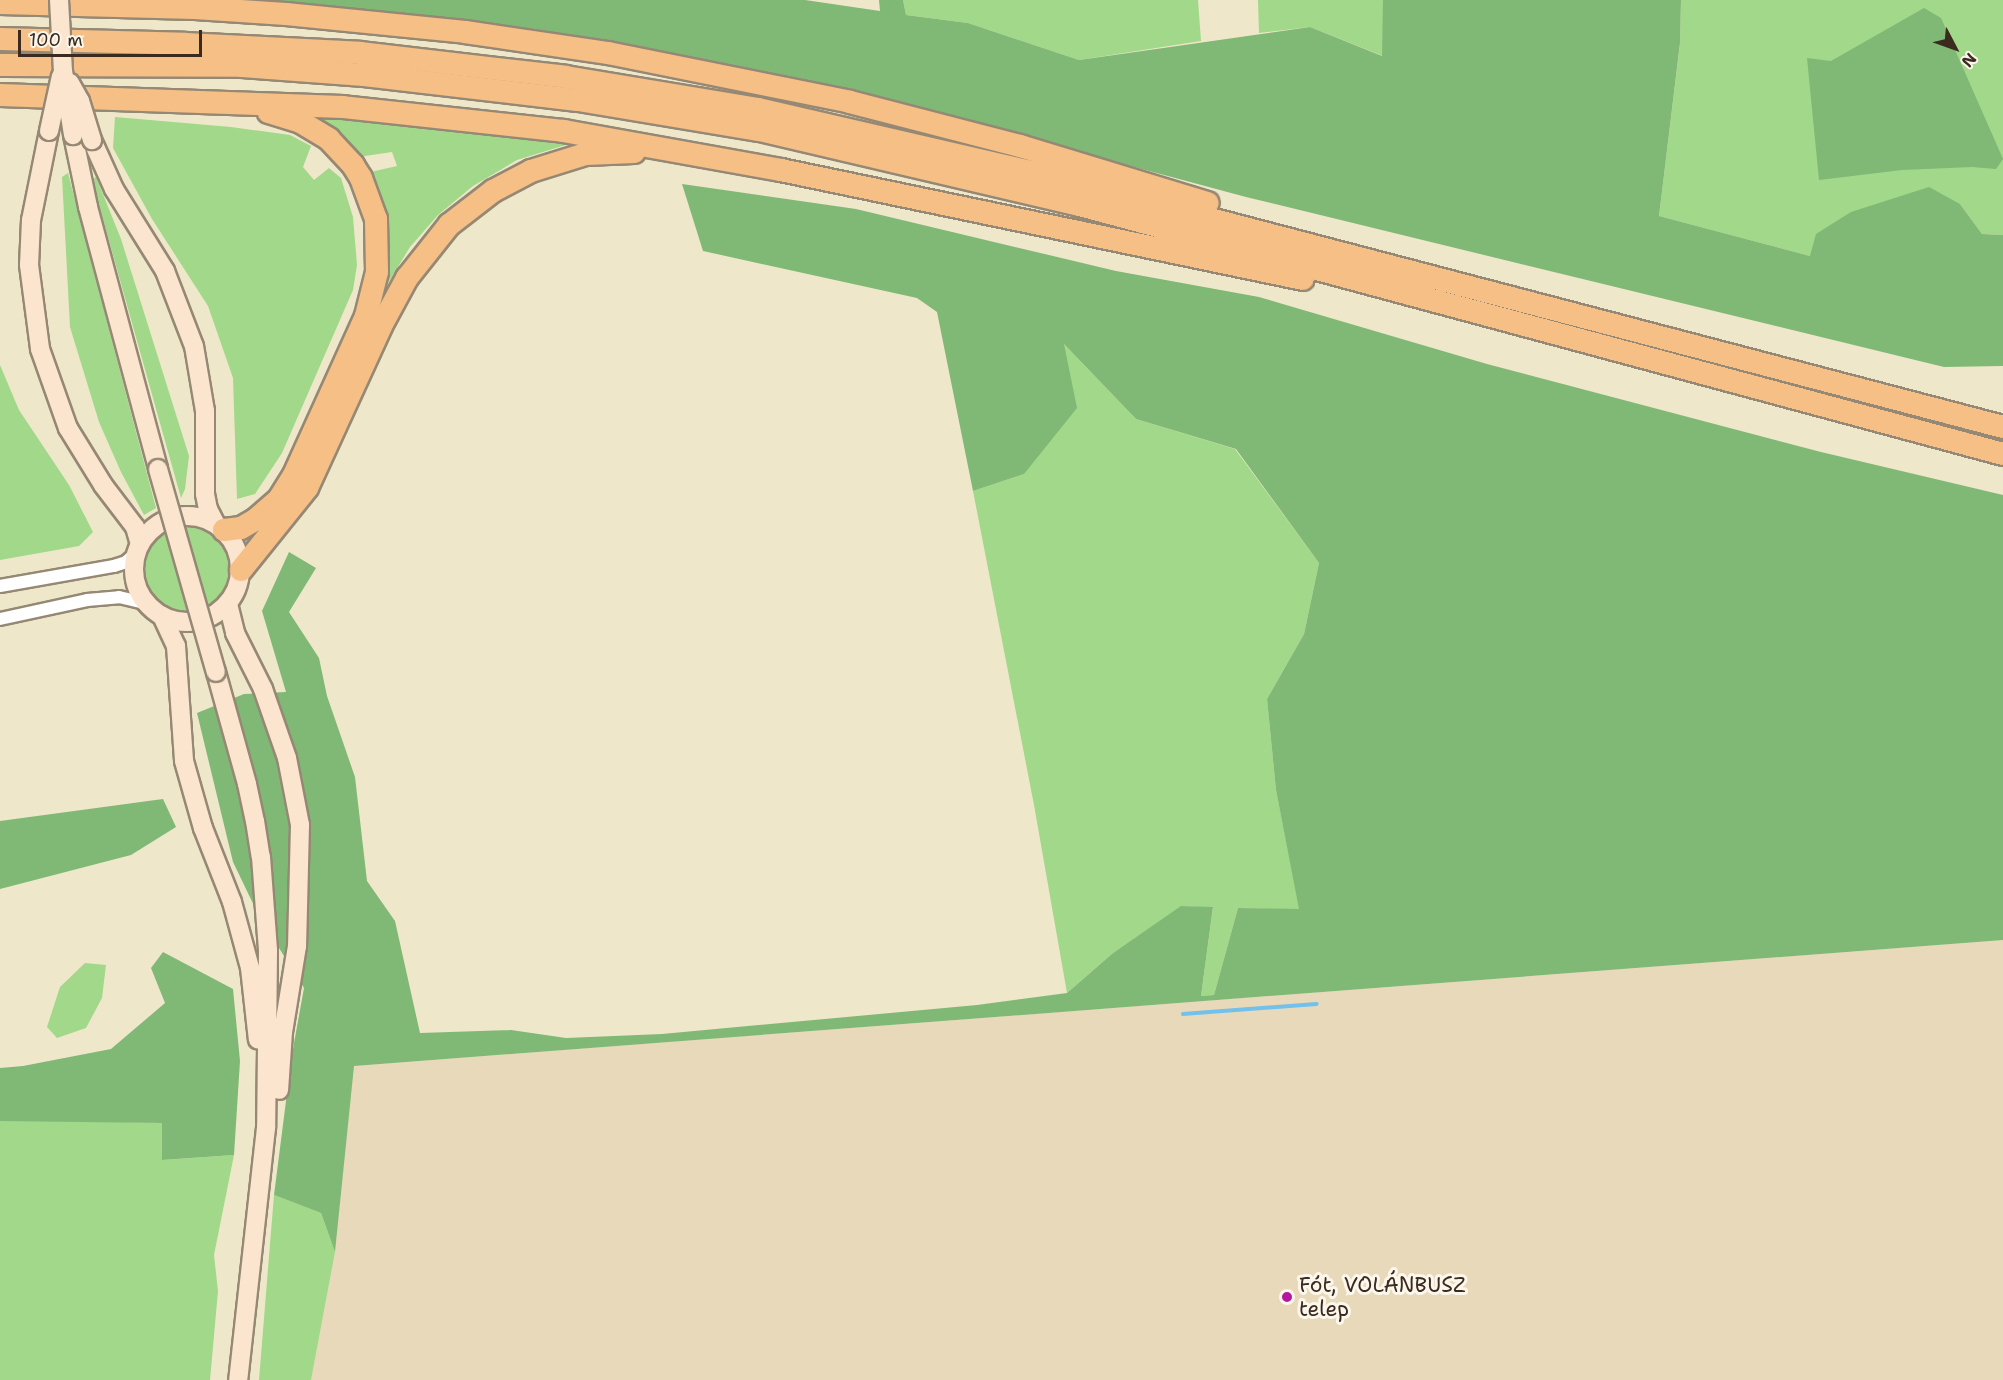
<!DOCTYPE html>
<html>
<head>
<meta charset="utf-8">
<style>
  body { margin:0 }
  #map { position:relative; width:2003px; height:1380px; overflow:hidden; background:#efe7ca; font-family:"Shantell Sans",sans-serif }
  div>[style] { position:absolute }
  .built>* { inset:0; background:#e8d9ba }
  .green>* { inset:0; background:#a1d88a }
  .round { border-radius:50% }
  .forest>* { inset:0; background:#80b876 }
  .stream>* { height:4px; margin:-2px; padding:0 2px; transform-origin:2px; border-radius:2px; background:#72c0ec }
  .roads { filter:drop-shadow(2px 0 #958874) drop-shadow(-2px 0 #958874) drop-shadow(0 2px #958874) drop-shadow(0 -2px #958874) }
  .street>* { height:12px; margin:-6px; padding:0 6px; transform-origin:6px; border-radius:6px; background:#fff }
  .secondary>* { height:18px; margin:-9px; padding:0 9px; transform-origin:9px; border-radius:9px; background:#fbe5cf }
  .secondary>.ring { margin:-9px; padding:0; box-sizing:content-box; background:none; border:18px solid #fbe5cf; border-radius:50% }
  .highway>* { height:22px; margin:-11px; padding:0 11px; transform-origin:11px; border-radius:11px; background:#f5bf86 }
  .bridges { filter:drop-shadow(2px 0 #958874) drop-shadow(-2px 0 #958874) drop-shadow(0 2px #958874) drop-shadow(0 -2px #958874) }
  .secondary-bridge>* { height:18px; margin:-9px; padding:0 9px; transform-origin:9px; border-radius:9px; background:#fbe5cf }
  .dots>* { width:16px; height:16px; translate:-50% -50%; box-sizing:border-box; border:3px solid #fbf7ec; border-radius:50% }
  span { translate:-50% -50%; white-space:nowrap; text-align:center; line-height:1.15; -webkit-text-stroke:6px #fbf7ec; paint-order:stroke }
  .poi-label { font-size:21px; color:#3b2a1e }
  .left { translate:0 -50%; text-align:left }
  .north { position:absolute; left:1925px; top:18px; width:60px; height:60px; -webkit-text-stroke:4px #fbf7ec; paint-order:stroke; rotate:131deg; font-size:16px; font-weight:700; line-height:24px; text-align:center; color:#3b2a1e }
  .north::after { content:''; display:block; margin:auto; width:21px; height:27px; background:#3b2a1e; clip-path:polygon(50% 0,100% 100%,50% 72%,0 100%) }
  .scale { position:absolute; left:18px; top:30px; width:184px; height:27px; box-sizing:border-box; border:3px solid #3b2a1e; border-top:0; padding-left:8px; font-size:18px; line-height:21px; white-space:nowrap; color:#3b2a1e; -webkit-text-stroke:4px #fbf7ec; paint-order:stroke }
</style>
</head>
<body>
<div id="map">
  <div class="built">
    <i style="clip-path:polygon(2003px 940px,2003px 1380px,311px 1380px,335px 1252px,353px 1066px)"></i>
  </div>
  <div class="green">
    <i style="clip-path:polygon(903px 0,1198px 0,1201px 41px,1079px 60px,968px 23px,906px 15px)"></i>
    <i style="clip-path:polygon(1258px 0,1383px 0,1383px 56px,1310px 27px,1259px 33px)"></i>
    <i style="clip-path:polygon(1681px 0,2003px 0,2003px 235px,1982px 234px,1960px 204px,1810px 256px,1659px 216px,1680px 44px)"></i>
    <i style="clip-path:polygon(115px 117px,231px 127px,290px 135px,311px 146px,303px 167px,314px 180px,329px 168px,341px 178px,353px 217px,357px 265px,353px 290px,282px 453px,255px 494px,237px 499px,233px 378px,208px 306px,152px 219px,113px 148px)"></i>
    <i style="clip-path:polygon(314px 117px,572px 143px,517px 160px,473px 186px,438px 215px,410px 247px,385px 288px,386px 235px,366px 173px,397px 166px,392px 152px,358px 157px)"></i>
    <i style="clip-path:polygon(68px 173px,156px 508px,144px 515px,121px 472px,99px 422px,70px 327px,62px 177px)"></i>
    <i style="clip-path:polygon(96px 177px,121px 239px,189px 456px,185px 489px,181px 498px,92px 180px)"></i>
    <i style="clip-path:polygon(1063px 343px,1136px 419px,1235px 449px,1319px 563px,1304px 634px,1267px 699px,1276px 790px,1300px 910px,1238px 908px,1214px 995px,1201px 996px,1213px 908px,1182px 906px,1113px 953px,1067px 993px,1034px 805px,973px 491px,1024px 474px)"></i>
    <i style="clip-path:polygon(0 365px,19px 410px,69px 485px,93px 532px,79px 546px,0 560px)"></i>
    <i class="round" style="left:143px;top:526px;width:88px;height:88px"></i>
    <i style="clip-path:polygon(85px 963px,106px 965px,102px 998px,86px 1028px,57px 1038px,47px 1027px,60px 987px)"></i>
    <i style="clip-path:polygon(42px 1120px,163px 1123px,163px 1160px,234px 1155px,214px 1255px,218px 1291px,210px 1380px,0 1380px,0 1121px)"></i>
    <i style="clip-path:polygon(274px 1195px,321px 1213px,335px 1252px,311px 1380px,259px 1380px)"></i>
  </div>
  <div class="forest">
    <i style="clip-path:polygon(189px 0,805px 0,880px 11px,879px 0,903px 0,906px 15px,968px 23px,1079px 60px,1310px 27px,1382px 56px,1383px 0,1681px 0,1680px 43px,1659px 216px,1810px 256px,1816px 234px,1851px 212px,1929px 187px,1960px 204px,1982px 234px,2003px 235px,2003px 366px,1944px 367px,1246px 197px,855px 92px,760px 72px,600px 43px)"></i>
    <i style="clip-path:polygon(1924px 8px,1941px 18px,2003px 159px,1996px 169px,1972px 167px,1902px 170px,1819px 180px,1807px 58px,1831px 61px)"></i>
    <i style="clip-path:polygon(682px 184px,856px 209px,1116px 271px,1259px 297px,1487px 364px,1821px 452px,2003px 495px,2003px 940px,354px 1066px,335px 1252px,321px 1213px,274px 1195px,292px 1054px,304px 988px,259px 916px,233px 862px,197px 713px,244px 694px,286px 692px,262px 611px,289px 552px,316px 568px,289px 612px,319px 658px,327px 696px,355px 777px,367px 881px,395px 921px,420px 1033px,511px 1030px,566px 1038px,662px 1034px,977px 1005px,1067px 993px,1113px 953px,1181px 906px,1213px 907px,1201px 996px,1214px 995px,1238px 908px,1299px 909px,1276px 790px,1267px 699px,1304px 634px,1319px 563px,1236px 449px,1136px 419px,1064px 344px,1077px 408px,1024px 474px,973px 491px,937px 312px,917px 298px,703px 251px)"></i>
    <i style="clip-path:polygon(163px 799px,176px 827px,131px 855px,0 889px,0 821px)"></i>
    <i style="clip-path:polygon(163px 952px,233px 989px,240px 1061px,234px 1155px,162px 1160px,162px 1123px,0 1121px,0 1068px,23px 1066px,111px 1049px,165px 1003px,151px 968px)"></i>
  </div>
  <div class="stream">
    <i style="left:1183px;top:1014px;width:134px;rotate:-4.3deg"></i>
  </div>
  <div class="roads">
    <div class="street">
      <i style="left:0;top:586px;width:116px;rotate:-10deg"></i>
      <i style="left:114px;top:566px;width:13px;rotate:-18deg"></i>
      <i style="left:126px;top:562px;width:15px;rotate:-42deg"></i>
      <i style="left:0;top:619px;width:89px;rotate:-12.3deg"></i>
      <i style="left:87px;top:600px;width:32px;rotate:-5deg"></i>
      <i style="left:119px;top:597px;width:28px;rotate:13deg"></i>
    </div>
    <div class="secondary">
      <i style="left:49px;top:131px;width:91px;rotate:101.4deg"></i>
      <i style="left:31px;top:220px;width:45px;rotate:92.5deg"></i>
      <i style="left:29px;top:265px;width:85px;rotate:82.5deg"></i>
      <i style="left:40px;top:349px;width:84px;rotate:70.5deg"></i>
      <i style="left:68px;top:428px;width:67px;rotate:58.4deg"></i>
      <i style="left:103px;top:485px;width:53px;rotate:52.7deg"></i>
      <i style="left:135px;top:527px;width:18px;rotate:74deg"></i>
      <i style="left:73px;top:135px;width:74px;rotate:78.2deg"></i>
      <i style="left:88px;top:207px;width:271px;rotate:75deg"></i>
      <i style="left:92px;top:140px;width:54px;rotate:65.8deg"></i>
      <i style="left:114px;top:189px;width:97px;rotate:58.1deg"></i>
      <i style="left:165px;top:271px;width:80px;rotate:68.9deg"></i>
      <i style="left:194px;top:346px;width:66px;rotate:80.4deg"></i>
      <i style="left:205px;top:411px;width:83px;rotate:90deg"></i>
      <i style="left:205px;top:494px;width:15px;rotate:79deg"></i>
      <i style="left:208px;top:509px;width:16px;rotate:63deg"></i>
      <i class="ring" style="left:134px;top:516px;width:88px;height:88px"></i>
      <i style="left:228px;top:604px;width:30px;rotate:76deg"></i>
      <i style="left:235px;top:633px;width:63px;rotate:63.4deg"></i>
      <i style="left:263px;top:689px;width:73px;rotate:70.8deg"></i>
      <i style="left:287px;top:758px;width:68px;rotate:79deg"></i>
      <i style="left:300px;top:825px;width:121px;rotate:91.4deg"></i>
      <i style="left:297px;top:946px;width:87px;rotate:99.2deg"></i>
      <i style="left:283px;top:1032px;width:58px;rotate:93.9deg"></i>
      <i style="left:162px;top:616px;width:33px;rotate:65deg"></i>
      <i style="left:176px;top:646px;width:115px;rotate:86deg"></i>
      <i style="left:184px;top:761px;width:70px;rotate:74.2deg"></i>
      <i style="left:203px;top:828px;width:79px;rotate:68.6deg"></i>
      <i style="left:232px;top:902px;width:68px;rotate:74.7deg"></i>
      <i style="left:250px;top:968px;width:72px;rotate:83.7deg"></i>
      <i style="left:216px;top:672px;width:116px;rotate:74.5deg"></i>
      <i style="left:247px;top:784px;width:38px;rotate:78deg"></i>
      <i style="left:255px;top:821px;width:36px;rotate:81deg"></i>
      <i style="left:261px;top:857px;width:94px;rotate:85.7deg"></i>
      <i style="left:268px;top:951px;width:177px;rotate:90.6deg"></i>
      <i style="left:266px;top:1128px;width:254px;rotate:96.3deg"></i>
    </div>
    <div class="highway">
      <i style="left:0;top:3px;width:195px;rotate:1.5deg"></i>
      <i style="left:195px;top:8px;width:91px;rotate:3.8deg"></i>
      <i style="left:286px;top:14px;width:180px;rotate:5.7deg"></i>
      <i style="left:465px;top:32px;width:145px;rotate:8.4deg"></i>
      <i style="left:608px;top:53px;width:247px;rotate:11.4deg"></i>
      <i style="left:850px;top:102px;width:176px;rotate:14.5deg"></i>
      <i style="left:1020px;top:146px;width:196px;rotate:16.9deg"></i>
      <i style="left:0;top:39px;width:185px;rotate:1.5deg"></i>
      <i style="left:185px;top:44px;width:175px;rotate:2.9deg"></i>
      <i style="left:360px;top:53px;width:207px;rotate:6.6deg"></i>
      <i style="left:566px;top:77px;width:195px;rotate:9.5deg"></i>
      <i style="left:758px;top:109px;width:280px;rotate:13deg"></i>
      <i style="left:1031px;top:172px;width:1005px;rotate:14.7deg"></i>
      <i style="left:0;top:65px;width:242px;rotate:0.2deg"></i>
      <i style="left:242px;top:66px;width:122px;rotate:4.2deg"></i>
      <i style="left:364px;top:75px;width:215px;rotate:6.7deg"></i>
      <i style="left:578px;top:100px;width:184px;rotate:9.4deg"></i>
      <i style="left:760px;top:130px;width:325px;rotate:13.2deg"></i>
      <i style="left:1076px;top:204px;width:960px;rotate:15.09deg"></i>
      <i style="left:0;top:95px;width:343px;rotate:2deg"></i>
      <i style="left:343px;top:107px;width:222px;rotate:6.2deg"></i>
      <i style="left:564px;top:131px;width:220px;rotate:10.2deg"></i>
      <i style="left:781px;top:170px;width:533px;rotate:11.79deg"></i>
      <i style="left:224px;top:530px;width:17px;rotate:-7deg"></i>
      <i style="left:241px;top:528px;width:16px;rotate:-30deg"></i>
      <i style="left:255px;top:520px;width:32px;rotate:-41deg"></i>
      <i style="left:279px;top:499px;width:28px;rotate:-58deg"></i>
      <i style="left:294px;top:475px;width:175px;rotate:-65.6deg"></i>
      <i style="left:366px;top:316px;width:45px;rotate:-76deg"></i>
      <i style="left:377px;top:272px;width:53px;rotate:-91.1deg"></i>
      <i style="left:376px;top:219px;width:44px;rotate:-110.1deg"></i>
      <i style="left:361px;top:178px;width:15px;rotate:-122deg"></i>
      <i style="left:353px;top:165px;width:35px;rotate:-133deg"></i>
      <i style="left:329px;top:139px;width:33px;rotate:-149deg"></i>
      <i style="left:301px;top:122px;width:34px;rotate:-163deg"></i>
      <i style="left:241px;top:570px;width:105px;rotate:-51.2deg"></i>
      <i style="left:307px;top:488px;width:178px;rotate:-65.4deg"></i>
      <i style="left:381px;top:326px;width:55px;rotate:-61.6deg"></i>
      <i style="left:407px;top:278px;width:68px;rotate:-51.6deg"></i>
      <i style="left:449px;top:225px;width:56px;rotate:-37.7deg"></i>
      <i style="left:493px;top:191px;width:43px;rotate:-27.8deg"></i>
      <i style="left:531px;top:171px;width:58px;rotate:-17.2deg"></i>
      <i style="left:586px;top:154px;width:48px;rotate:-2.4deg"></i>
    </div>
  </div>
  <div class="bridges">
    <div class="secondary-bridge">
      <i style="left:59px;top:0;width:71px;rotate:86.8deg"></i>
      <i style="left:63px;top:71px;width:65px;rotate:81.1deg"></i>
      <i style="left:70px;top:83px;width:21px;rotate:61deg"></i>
      <i style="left:80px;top:101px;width:41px;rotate:72.9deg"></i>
      <i style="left:49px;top:131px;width:56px;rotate:-77.7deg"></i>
      <i style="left:158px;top:469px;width:211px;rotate:74.1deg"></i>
    </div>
  </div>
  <div class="dots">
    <i style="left:1287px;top:1297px;background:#b5179e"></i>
  </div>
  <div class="poi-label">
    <span class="left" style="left:1299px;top:1297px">Fót, VOLÁNBUSZ<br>telep</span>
  </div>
  <div class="north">N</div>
  <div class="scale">100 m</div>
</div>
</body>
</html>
